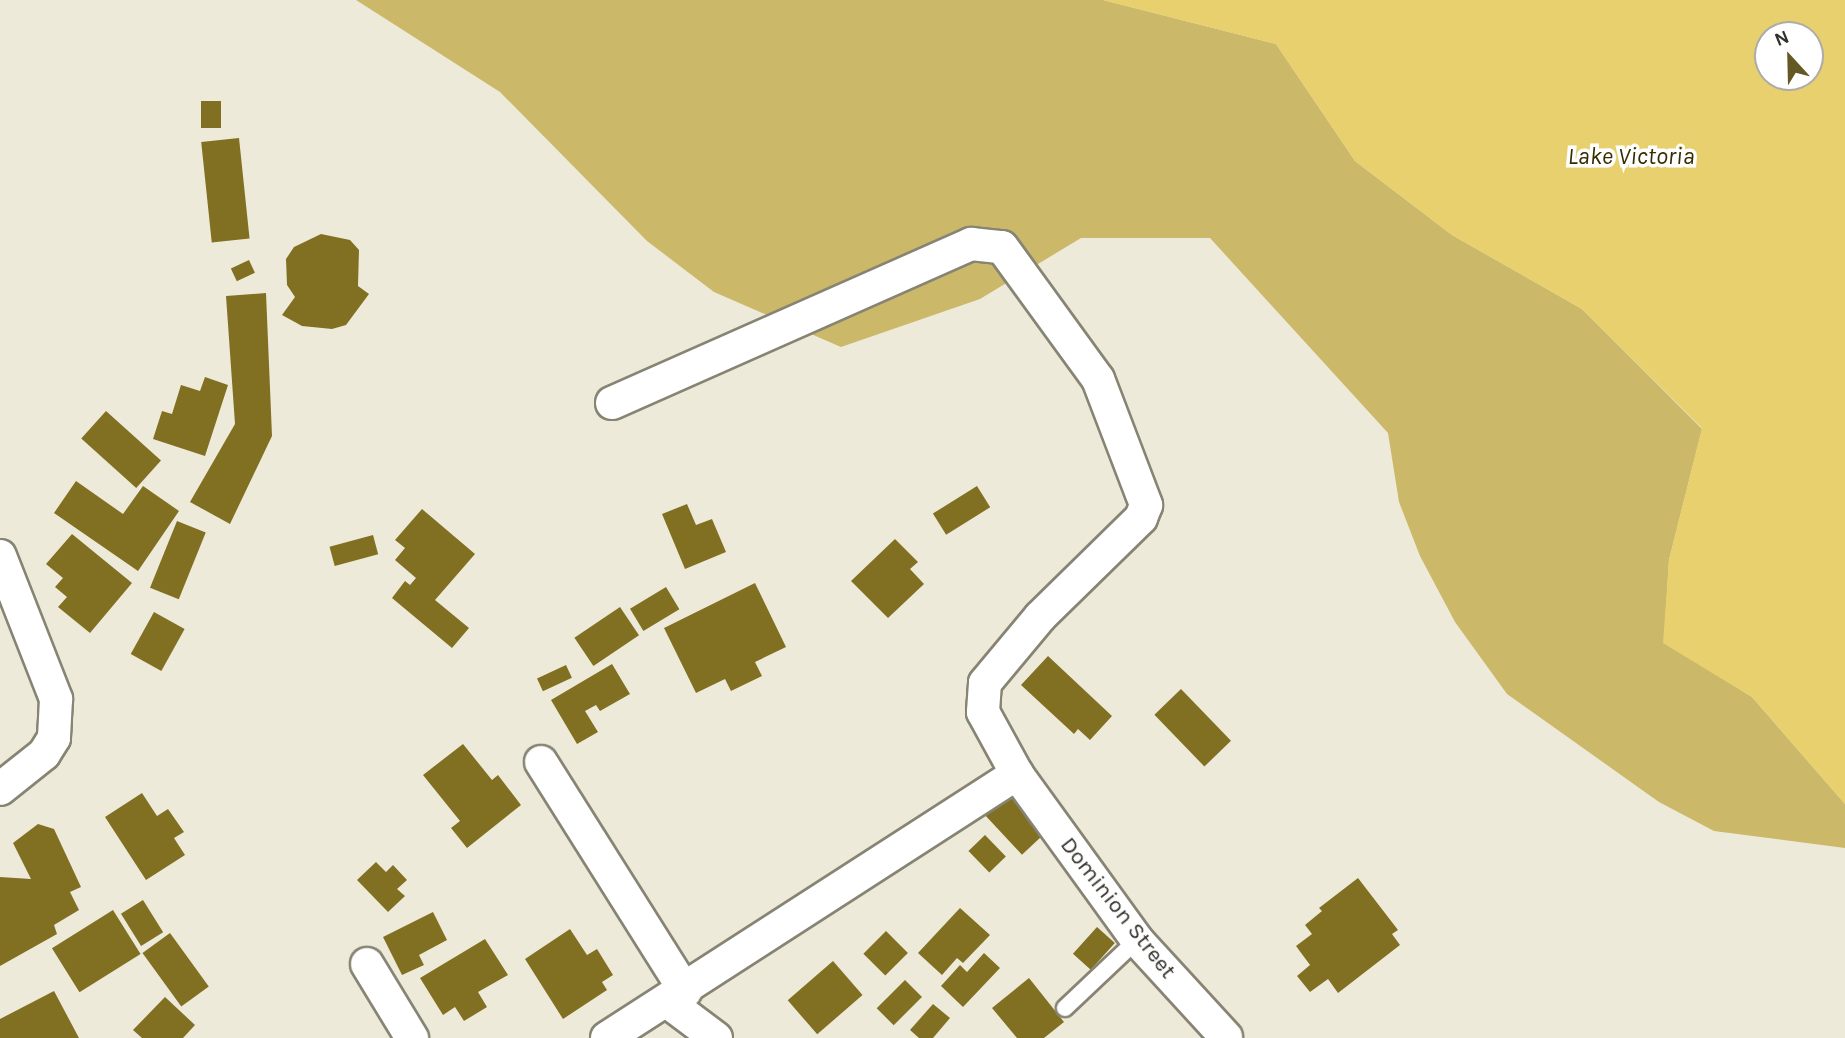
<!DOCTYPE html>
<html>
<head>
<meta charset="utf-8">
<style>
  body { margin:0 }
  #map { position:relative; width:1845px; height:1038px; overflow:hidden; background:#eeead9; font-family:Karla,sans-serif }
  div>[style] { position:absolute }
  .green>* { inset:0; background:#cbb869 }
  .water>* { inset:0; background:#e7d06d }
  .building>* { inset:0; background:#817021; transform-origin:0 0 }
  .roads { filter:drop-shadow(2px 0 #878474) drop-shadow(-2px 0 #878474) drop-shadow(0 2px #878474) drop-shadow(0 -2px #878474) }
  .lane>* { height:16px; margin:-8px; padding:0 8px; transform-origin:8px; border-radius:8px; background:#fff }
  .street>* { height:32px; margin:-16px; padding:0 16px; transform-origin:16px; border-radius:16px; background:#fff }
  span { translate:-50% -50%; white-space:nowrap; text-align:center; line-height:1.15; -webkit-text-stroke:7px #fff; paint-order:stroke }
  .street-label { font-size:23px; color:#32302a }
  .water-label { font-size:24px; color:#372d01; font-style:italic }
  .north { position:absolute; left:1754px; top:21px; width:70px; height:70px; box-sizing:border-box; background:#fff; border:2px solid #adacaa; border-radius:50%; rotate:338deg; font-size:19px; font-weight:700; line-height:28px; text-align:center; color:#32302a }
  .north::after { content:''; display:block; margin:auto; width:24px; height:32px; background:#645825; clip-path:polygon(50% 0,100% 100%,50% 72%,0 100%) }
</style>
</head>
<body>
<div id="map">
  <div class="green">
    <i style="clip-path:polygon(356px 0,1103px 0,1276px 44px,1355px 161px,1452px 235px,1582px 309px,1702px 429px,1669px 560px,1664px 643px,1752px 697px,1845px 804px,1845px 848px,1714px 831px,1659px 802px,1507px 694px,1455px 622px,1420px 556px,1399px 502px,1388px 433px,1210px 238px,1081px 238px,980px 299px,841px 347px,714px 292px,647px 241px,500px 92px)"></i>
  </div>
  <div class="water">
    <i style="clip-path:polygon(evenodd,1103px 0,1845px 0,1845px 804px,1752px 697px,1663px 643px,1669px 560px,1702px 428px,1582px 309px,1452px 235px,1355px 161px,1276px 44px,1103px 0,1768px 35px,1810px 35px,1810px 77px,1768px 77px,1768px 35px)"></i>
  </div>
  <div class="building">
    <i style="left:201px;top:101px;width:20px;height:27px"></i>
    <i style="left:239px;top:138px;width:101px;height:38px;rotate:84deg"></i>
    <i style="clip-path:polygon(321px 234px,350px 240px,359px 250px,358px 286px,369px 294px,346px 325px,332px 329px,302px 326px,282px 315px,295px 297px,287px 285px,286px 259px,294px 247px)"></i>
    <i style="left:249px;top:260px;width:14px;height:20px;rotate:65deg"></i>
    <i style="clip-path:polygon(266px 293px,272px 436px,230px 524px,190px 502px,235px 424px,226px 296px)"></i>
    <i style="clip-path:polygon(205px 377px,228px 385px,205px 456px,153px 439px,162px 411px,172px 414px,181px 385px,200px 391px)"></i>
    <i style="left:106px;top:411px;width:74px;height:37px;rotate:42deg"></i>
    <i style="clip-path:polygon(76px 481px,123px 514px,143px 486px,179px 511px,138px 571px,54px 513px)"></i>
    <i style="left:977px;top:486px;width:25px;height:52px;rotate:58deg"></i>
    <i style="clip-path:polygon(687px 504px,696px 525px,712px 519px,726px 552px,685px 569px,662px 514px)"></i>
    <i style="clip-path:polygon(422px 509px,475px 554px,435px 600px,469px 628px,452px 648px,392px 598px,405px 581px,410px 585px,416px 578px,395px 560px,405px 548px,395px 540px)"></i>
    <i style="left:177px;top:521px;width:31px;height:72px;rotate:22deg"></i>
    <i style="clip-path:polygon(72px 534px,132px 583px,90px 633px,58px 607px,67px 597px,55px 587px,63px 578px,46px 564px)"></i>
    <i style="left:373px;top:535px;width:20px;height:45px;rotate:75deg"></i>
    <i style="clip-path:polygon(895px 539px,918px 562px,910px 569px,924px 584px,888px 618px,851px 581px)"></i>
    <i style="clip-path:polygon(755px 583px,786px 647px,755px 662px,762px 676px,731px 691px,725px 679px,696px 693px,664px 628px)"></i>
    <i style="left:666px;top:587px;width:26px;height:42px;rotate:59deg"></i>
    <i style="left:620px;top:607px;width:34px;height:55px;rotate:56deg"></i>
    <i style="left:154px;top:612px;width:35px;height:48px;rotate:29deg"></i>
    <i style="clip-path:polygon(1048px 656px,1112px 716px,1090px 740px,1078px 729px,1074px 734px,1021px 685px)"></i>
    <i style="clip-path:polygon(612px 664px,630px 694px,600px 711px,596px 705px,585px 711px,598px 732px,577px 744px,551px 700px)"></i>
    <i style="left:566px;top:665px;width:14px;height:32px;rotate:65deg"></i>
    <i style="left:1181px;top:689px;width:72px;height:37px;rotate:46deg"></i>
    <i style="clip-path:polygon(463px 744px,492px 780px,498px 775px,521px 805px,467px 848px,451px 828px,460px 821px,423px 775px)"></i>
    <i style="left:1010px;top:792px;width:54px;height:34px;rotate:47deg"></i>
    <i style="clip-path:polygon(142px 793px,157px 816px,168px 809px,184px 832px,174px 838px,185px 855px,146px 880px,105px 817px)"></i>
    <i style="clip-path:polygon(38px 824px,54px 829px,81px 887px,70px 892px,79px 910px,54px 925px,57px 934px,0 966px,0 877px,31px 879px,13px 843px)"></i>
    <i style="left:985px;top:835px;width:30px;height:23px;rotate:46deg"></i>
    <i style="clip-path:polygon(376px 862px,386px 872px,393px 865px,407px 880px,397px 889px,405px 896px,388px 912px,357px 880px)"></i>
    <i style="clip-path:polygon(1358px 878px,1398px 930px,1392px 934px,1400px 945px,1338px 993px,1328px 979px,1310px 992px,1297px 976px,1310px 965px,1296px 946px,1312px 934px,1305px 925px,1322px 911px,1319px 908px)"></i>
    <i style="left:143px;top:900px;width:38px;height:26px;rotate:58deg"></i>
    <i style="clip-path:polygon(960px 908px,990px 935px,963px 963px,957px 958px,942px 975px,918px 953px)"></i>
    <i style="left:113px;top:910px;width:52px;height:72px;rotate:58deg"></i>
    <i style="clip-path:polygon(433px 912px,447px 940px,419px 955px,424px 965px,402px 975px,383px 937px)"></i>
    <i style="left:1097px;top:927px;width:24px;height:36px;rotate:42deg"></i>
    <i style="clip-path:polygon(570px 929px,587px 955px,597px 949px,613px 975px,602px 982px,607px 990px,563px 1019px,525px 959px)"></i>
    <i style="left:886px;top:931px;width:31px;height:32px;rotate:45deg"></i>
    <i style="left:170px;top:933px;width:66px;height:34px;rotate:54deg"></i>
    <i style="clip-path:polygon(485px 939px,508px 975px,478px 992px,487px 1007px,464px 1021px,455px 1007px,443px 1015px,420px 978px)"></i>
    <i style="clip-path:polygon(984px 953px,1000px 968px,963px 1007px,941px 986px,960px 965px,967px 972px)"></i>
    <i style="left:833px;top:961px;width:45px;height:60px;rotate:49deg"></i>
    <i style="clip-path:polygon(1029px 978px,1064px 1022px,1044px 1038px,1017px 1038px,992px 1008px)"></i>
    <i style="left:905px;top:980px;width:24px;height:40px;rotate:45deg"></i>
    <i style="clip-path:polygon(54px 991px,79px 1038px,0 1038px,0 1019px)"></i>
    <i style="clip-path:polygon(165px 997px,195px 1025px,183px 1038px,142px 1038px,133px 1030px)"></i>
    <i style="clip-path:polygon(933px 1004px,950px 1018px,933px 1038px,919px 1038px,910px 1030px)"></i>
  </div>
  <div class="roads">
    <div class="lane">
      <i style="left:1065px;top:1008px;width:99px;rotate:-43.4deg"></i>
    </div>
    <div class="street">
      <i style="left:612px;top:403px;width:393px;rotate:-23.9deg"></i>
      <i style="left:971px;top:244px;width:31px;rotate:6deg"></i>
      <i style="left:1002px;top:247px;width:163px;rotate:54deg"></i>
      <i style="left:1098px;top:379px;width:135px;rotate:69.1deg"></i>
      <i style="left:1146px;top:505px;width:14px;rotate:111deg"></i>
      <i style="left:1141px;top:518px;width:141px;rotate:135.6deg"></i>
      <i style="left:1040px;top:617px;width:86px;rotate:129.8deg"></i>
      <i style="left:985px;top:683px;width:29px;rotate:94deg"></i>
      <i style="left:983px;top:712px;width:71px;rotate:61.3deg"></i>
      <i style="left:1017px;top:774px;width:205px;rotate:54.1deg"></i>
      <i style="left:1137px;top:940px;width:132px;rotate:47.5deg"></i>
      <i style="left:0;top:556px;width:154px;rotate:68.6deg"></i>
      <i style="left:56px;top:699px;width:39px;rotate:93deg"></i>
      <i style="left:54px;top:738px;width:19px;rotate:122deg"></i>
      <i style="left:44px;top:754px;width:56px;rotate:141.5deg"></i>
      <i style="left:541px;top:762px;width:271px;rotate:57.8deg"></i>
      <i style="left:367px;top:964px;width:87px;rotate:58.7deg"></i>
      <i style="left:668px;top:1002px;width:60px;rotate:36.9deg"></i>
      <i style="left:607px;top:1038px;width:488px;rotate:-32.8deg"></i>
    </div>
  </div>
  <div class="street-label">
    <span style="left:1118px;top:908px;rotate:52deg">Dominion Street</span>
  </div>
  <div class="water-label">
    <span style="left:1631px;top:157px">Lake Victoria</span>
  </div>
  <div class="north">N</div>
</div>
</body>
</html>
